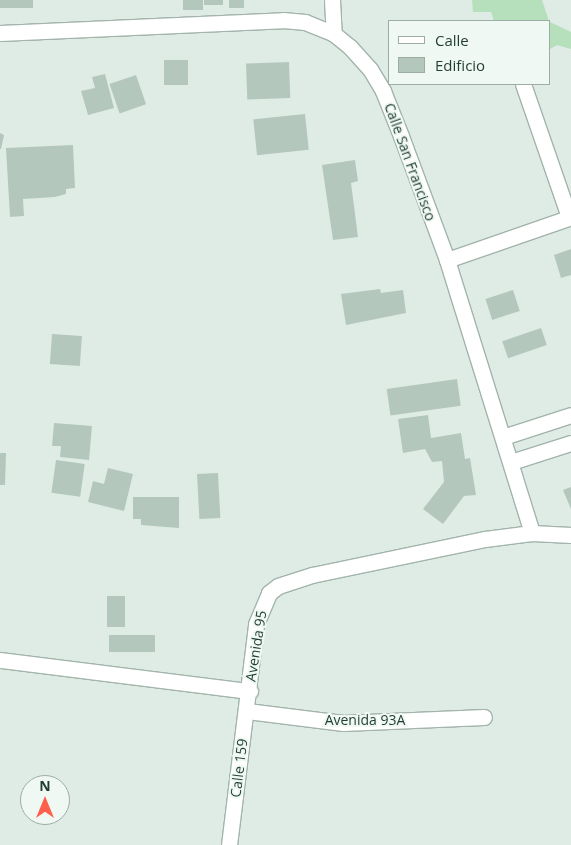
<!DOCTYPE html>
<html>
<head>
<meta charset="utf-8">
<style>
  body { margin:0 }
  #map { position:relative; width:571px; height:845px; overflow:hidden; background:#dfece5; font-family:"Open Sans",sans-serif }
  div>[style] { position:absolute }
  .green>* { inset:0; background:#b6dfbc }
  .building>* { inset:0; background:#b4c7bd; transform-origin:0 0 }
  .roads { filter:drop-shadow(1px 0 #a2b4ab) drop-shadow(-1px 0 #a2b4ab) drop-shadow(0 1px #a2b4ab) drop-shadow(0 -1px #a2b4ab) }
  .minor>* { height:15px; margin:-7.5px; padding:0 7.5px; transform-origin:7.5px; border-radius:7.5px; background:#fff }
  span { translate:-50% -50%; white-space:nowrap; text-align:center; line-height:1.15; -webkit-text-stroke:4px #f0f8f3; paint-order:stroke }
  .street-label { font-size:14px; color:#1f3d31 }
  .legend { position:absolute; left:388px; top:20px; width:162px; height:65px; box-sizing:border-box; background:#f0f8f3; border:1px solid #9cada5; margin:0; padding:6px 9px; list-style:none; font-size:15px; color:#1f3d31 }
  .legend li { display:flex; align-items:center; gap:10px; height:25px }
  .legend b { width:25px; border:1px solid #9cada5 }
  .north { position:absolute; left:20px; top:775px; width:50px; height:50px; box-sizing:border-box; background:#f0f8f3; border:1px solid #9cada5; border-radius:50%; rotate:0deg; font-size:14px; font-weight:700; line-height:20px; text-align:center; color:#1f3d31 }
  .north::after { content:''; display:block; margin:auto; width:18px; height:22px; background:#fe614b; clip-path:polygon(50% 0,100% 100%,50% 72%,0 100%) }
</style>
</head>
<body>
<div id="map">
  <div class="green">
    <i style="clip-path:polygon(472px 0,542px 0,549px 21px,494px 21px,491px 12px,473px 12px)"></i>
    <i style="clip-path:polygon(550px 22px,571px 32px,571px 49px,557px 45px,550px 49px)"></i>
  </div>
  <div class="building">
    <i style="left:0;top:0;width:33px;height:8px"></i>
    <i style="left:183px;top:0;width:20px;height:10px"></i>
    <i style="left:204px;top:0;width:19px;height:5px"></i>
    <i style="left:229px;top:0;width:15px;height:8px"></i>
    <i style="left:164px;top:60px;width:24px;height:25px"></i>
    <i style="left:289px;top:62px;width:36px;height:43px;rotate:88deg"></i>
    <i style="clip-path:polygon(105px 74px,114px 108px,88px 115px,81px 91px,95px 88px,92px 77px)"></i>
    <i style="left:136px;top:75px;width:31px;height:28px;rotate:71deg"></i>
    <i style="left:305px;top:114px;width:36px;height:52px;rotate:84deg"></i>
    <i style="clip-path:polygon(0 133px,4px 135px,1px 149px,0 149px)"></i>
    <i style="clip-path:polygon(73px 145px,75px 188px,66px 189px,66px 194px,55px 197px,23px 199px,24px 216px,10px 217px,6px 148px)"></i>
    <i style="clip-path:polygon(355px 160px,358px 181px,351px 183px,358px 237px,333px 240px,322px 165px)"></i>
    <i style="clip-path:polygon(571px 249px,571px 275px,561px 278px,554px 255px)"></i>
    <i style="clip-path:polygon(380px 289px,381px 293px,403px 290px,406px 313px,346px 325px,341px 294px)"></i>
    <i style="left:513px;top:290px;width:22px;height:29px;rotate:72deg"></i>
    <i style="left:541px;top:328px;width:18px;height:41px;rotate:71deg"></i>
    <i style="left:52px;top:334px;width:30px;height:30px;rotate:4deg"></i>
    <i style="left:457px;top:379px;width:27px;height:71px;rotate:82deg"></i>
    <i style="clip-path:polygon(428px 415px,431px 438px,461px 433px,465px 459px,470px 458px,476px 495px,464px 496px,443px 524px,423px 509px,444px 482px,442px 461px,432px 462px,425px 449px,403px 453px,398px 419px)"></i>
    <i style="clip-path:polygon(54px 423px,92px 426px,89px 460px,60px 457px,61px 446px,52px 446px)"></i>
    <i style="clip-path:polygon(0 453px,6px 453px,5px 485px,0 485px)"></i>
    <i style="left:56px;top:460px;width:29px;height:33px;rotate:8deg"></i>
    <i style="clip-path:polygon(108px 468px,133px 474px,124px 511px,88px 502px,93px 481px,104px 484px)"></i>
    <i style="left:218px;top:473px;width:45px;height:21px;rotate:87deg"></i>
    <i style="clip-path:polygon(571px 487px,571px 509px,563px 490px)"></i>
    <i style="clip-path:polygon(133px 497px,179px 497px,179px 528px,141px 525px,141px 519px,133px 519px)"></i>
    <i style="left:107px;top:596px;width:18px;height:31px"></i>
    <i style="left:109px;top:635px;width:46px;height:17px"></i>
  </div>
  <div class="roads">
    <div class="minor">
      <i style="left:332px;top:0;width:34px;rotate:87deg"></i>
      <i style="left:0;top:33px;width:283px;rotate:-2.6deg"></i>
      <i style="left:283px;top:20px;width:22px;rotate:5deg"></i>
      <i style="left:305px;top:22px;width:31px;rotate:22deg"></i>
      <i style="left:334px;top:34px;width:21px;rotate:39deg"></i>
      <i style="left:350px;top:47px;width:30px;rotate:48deg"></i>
      <i style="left:370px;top:69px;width:26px;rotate:59deg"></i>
      <i style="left:383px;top:91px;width:48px;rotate:68.2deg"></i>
      <i style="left:401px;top:136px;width:132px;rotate:69.6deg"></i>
      <i style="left:447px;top:260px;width:286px;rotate:72.7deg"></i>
      <i style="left:532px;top:533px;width:39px;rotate:3deg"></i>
      <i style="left:523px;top:84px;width:141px;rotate:70.9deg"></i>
      <i style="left:447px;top:260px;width:131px;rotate:-19.1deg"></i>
      <i style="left:503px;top:437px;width:71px;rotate:-17.9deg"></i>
      <i style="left:511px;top:462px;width:63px;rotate:-17.6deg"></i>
      <i style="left:0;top:660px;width:252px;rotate:7.1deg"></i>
      <i style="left:247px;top:711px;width:97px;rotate:7.1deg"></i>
      <i style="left:343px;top:723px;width:141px;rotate:-2.4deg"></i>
      <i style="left:229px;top:845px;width:223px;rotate:-83deg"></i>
      <i style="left:256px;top:624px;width:34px;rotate:-67deg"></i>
      <i style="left:269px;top:593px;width:11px;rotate:-38deg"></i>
      <i style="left:278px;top:586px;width:36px;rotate:-18deg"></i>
      <i style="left:312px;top:575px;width:177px;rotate:-11.8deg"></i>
      <i style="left:485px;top:539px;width:47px;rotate:-7.3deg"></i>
    </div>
  </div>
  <div class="street-label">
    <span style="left:410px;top:162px;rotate:70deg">Calle San Francisco</span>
    <span style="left:256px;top:646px;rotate:-81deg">Avenida 95</span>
    <span style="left:365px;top:720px">Avenida 93A</span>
    <span style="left:239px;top:768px;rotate:-83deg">Calle 159</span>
  </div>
  <ul class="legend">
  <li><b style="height:6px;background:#fff"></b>Calle</li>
  <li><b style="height:14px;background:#b4c7bd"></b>Edificio</li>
  </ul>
  <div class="north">N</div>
</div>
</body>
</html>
